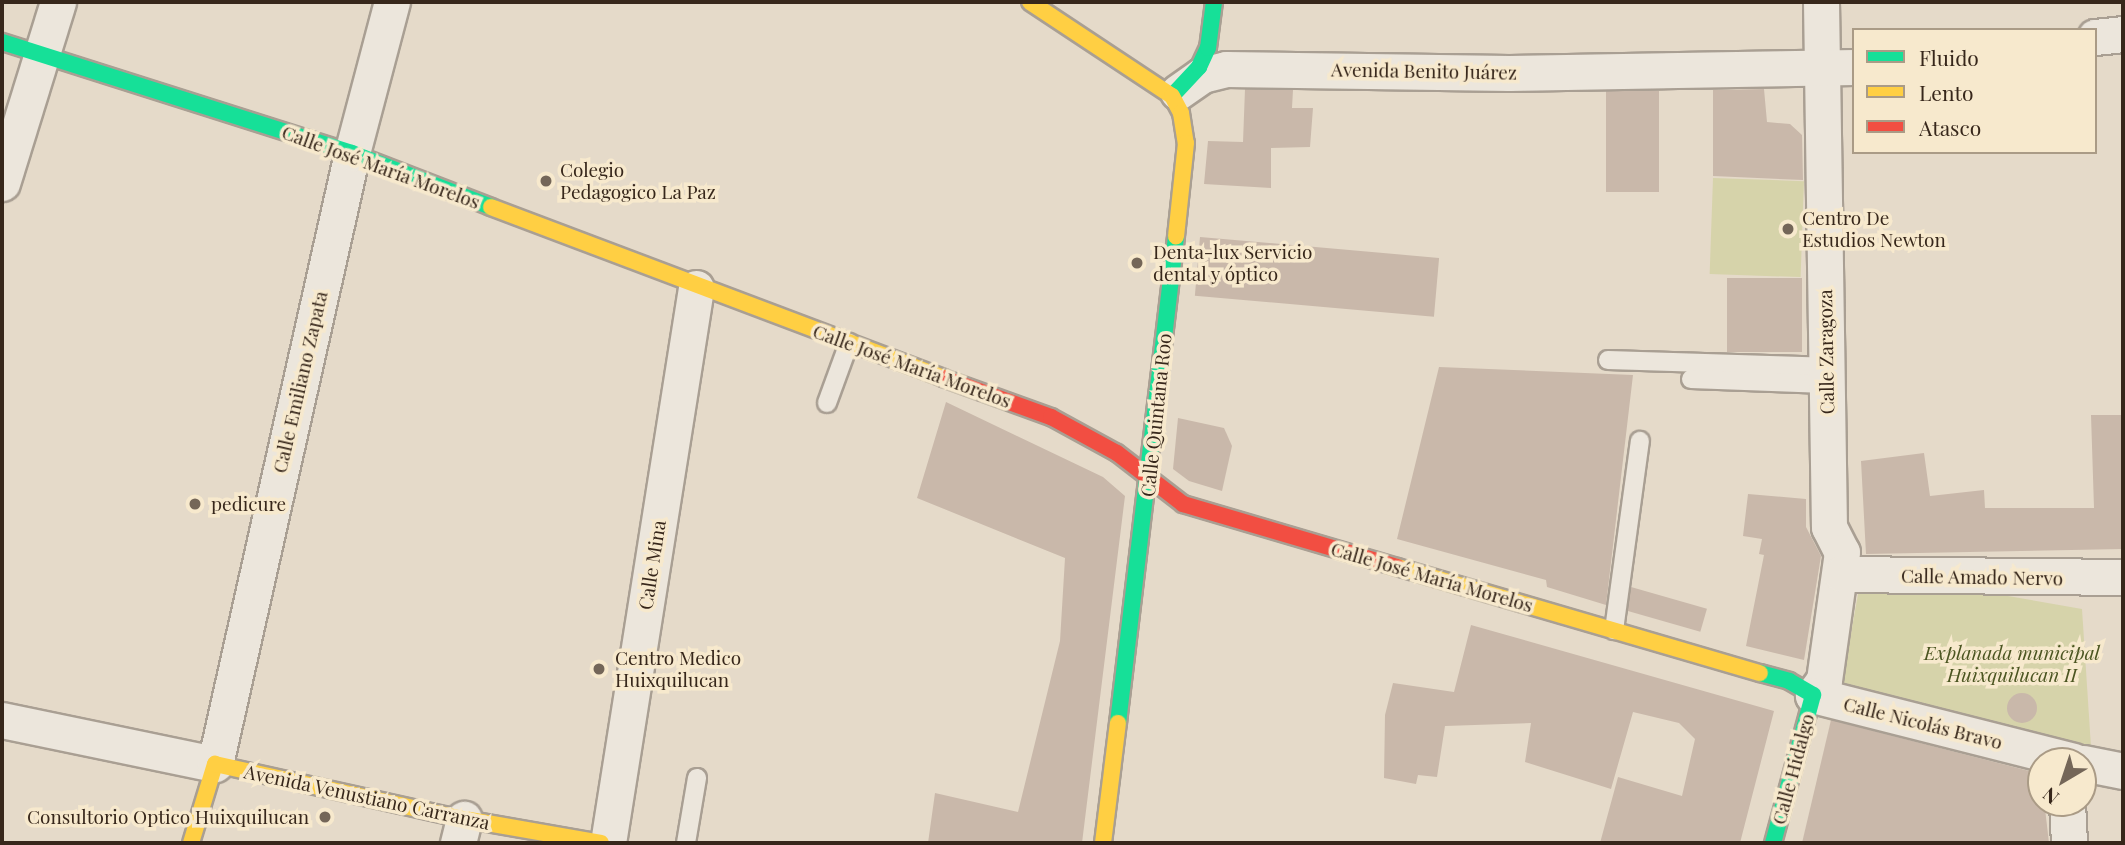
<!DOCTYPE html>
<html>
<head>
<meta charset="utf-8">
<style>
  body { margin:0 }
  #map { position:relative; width:2125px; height:845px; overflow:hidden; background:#e5dac9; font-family:"Playfair Display",serif }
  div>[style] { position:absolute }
  .green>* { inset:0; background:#d6d3aa; transform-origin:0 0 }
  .building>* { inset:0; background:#c9b8aa; transform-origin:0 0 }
  .round { border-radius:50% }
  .roads { filter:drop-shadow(2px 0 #a99f93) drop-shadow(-2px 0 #a99f93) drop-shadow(0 2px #a99f93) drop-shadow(0 -2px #a99f93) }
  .lane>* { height:18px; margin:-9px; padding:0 9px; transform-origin:9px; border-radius:9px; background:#ece6dc }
  .street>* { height:35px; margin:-17.5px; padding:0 17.5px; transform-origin:17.5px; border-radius:17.5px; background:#ece6dc }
  .fast>* { height:16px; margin:-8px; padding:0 8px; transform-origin:8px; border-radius:8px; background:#16e098 }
  .slow>* { height:16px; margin:-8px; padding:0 8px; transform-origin:8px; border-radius:8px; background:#ffcf43 }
  .jam>* { height:16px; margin:-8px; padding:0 8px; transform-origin:8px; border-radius:8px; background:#f24e42 }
  .dots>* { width:19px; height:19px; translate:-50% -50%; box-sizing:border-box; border:4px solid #f7e9cd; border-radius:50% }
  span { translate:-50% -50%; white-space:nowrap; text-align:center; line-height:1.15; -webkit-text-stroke:7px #f7e9cd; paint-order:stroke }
  .street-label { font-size:19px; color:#37271b }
  .poi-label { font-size:19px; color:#37271b }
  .left { translate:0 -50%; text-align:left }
  .right { translate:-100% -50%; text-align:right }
  .park-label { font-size:19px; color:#4b5521; font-style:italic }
  .frame { position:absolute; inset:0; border:4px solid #37271b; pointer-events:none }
  .legend { position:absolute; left:1852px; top:28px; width:245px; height:126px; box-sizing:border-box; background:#f7e9cd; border:2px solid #aa9b86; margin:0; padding:9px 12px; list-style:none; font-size:21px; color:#37271b }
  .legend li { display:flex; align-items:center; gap:14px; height:35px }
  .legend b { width:35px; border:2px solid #aa9b86 }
  .north { position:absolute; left:2027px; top:747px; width:70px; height:70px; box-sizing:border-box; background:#f7e9cd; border:2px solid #aa9b86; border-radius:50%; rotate:219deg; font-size:19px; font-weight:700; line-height:28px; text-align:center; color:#37271b }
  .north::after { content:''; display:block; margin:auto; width:24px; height:32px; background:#746658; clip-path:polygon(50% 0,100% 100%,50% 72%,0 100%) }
</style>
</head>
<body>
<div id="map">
  <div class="green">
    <i style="left:1713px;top:178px;width:91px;height:96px;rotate:2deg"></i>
    <i style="clip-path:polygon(1860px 583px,1979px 591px,2082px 609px,2091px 747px,1841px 690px)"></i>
  </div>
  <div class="building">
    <i style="clip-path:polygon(1245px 89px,1293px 90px,1292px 108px,1313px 108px,1310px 147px,1271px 148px,1271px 188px,1204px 184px,1208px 141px,1243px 142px)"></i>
    <i style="clip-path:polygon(1764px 89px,1767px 122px,1790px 124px,1802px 135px,1803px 180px,1713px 176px,1713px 90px)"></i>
    <i style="left:1606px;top:91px;width:53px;height:101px"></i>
    <i style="left:1200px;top:237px;width:240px;height:59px;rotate:5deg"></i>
    <i style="left:1727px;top:278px;width:75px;height:74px"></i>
    <i style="clip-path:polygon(1439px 367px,1633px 375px,1606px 605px,1547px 587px,1546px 580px,1397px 539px)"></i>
    <i style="clip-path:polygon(946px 402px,1103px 477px,1125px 496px,1082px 843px,928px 843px,935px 793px,1018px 812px,1060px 641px,1065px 558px,917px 498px)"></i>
    <i style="clip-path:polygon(2091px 415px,2123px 415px,2123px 549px,1866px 554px,1861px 461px,1924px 453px,1930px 496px,1984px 490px,1985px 508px,2094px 508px)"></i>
    <i style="clip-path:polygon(1178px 418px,1224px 428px,1232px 446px,1222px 491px,1189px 481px,1173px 469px)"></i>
    <i style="clip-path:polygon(1748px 494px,1806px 499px,1806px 527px,1821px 556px,1804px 660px,1746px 646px,1764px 555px,1759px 554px,1762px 539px,1743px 536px)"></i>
    <i style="left:1631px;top:587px;width:79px;height:24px;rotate:16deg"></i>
    <i style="clip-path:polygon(1471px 625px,1774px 711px,1740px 843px,1600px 843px,1618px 777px,1682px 796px,1695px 739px,1679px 723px,1633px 712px,1611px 789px,1525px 762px,1531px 723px,1445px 726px,1437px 777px,1418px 775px,1416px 784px,1384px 778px,1385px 715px,1393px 683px,1454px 692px)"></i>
    <i class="round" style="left:2007px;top:693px;width:30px;height:30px"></i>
    <i style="clip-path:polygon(1831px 720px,2041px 774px,2049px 843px,1802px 843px)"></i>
  </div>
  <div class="roads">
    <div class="lane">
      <i style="left:1608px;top:360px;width:218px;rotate:1.8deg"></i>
      <i style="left:1691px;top:379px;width:135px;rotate:2.1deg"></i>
      <i style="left:827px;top:403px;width:64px;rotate:-69.9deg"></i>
      <i style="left:1614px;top:630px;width:191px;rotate:-82.2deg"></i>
      <i style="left:686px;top:843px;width:66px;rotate:-80.4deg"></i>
    </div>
    <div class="street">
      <i style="left:1821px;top:2px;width:525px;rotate:89.13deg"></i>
      <i style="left:1829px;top:527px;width:28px;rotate:63deg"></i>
      <i style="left:1842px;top:552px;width:129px;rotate:98deg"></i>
      <i style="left:1824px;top:680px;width:19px;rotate:126deg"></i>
      <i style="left:1813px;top:695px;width:269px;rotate:14.2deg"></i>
      <i style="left:2095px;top:37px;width:28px;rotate:-6deg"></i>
      <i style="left:1178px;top:92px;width:29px;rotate:-35deg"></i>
      <i style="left:1202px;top:75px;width:25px;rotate:-14deg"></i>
      <i style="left:1226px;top:69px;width:283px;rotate:0.8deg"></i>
      <i style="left:1509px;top:73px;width:345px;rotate:-1deg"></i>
      <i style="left:2px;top:183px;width:189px;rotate:-72.8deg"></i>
      <i style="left:1841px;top:574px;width:282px;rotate:0.6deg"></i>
      <i style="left:2px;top:720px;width:217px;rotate:11.7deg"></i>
      <i style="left:215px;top:764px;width:626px;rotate:-77.36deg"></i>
      <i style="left:352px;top:153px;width:156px;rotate:-75.2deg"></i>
      <i style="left:2083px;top:763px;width:41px;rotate:11.3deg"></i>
      <i style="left:2067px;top:803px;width:40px;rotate:87.1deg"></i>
      <i style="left:458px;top:843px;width:25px;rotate:-76deg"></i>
      <i style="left:608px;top:843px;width:562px;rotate:-80.99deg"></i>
    </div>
    <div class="fast">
      <i style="left:2px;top:42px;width:367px;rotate:17.6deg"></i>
      <i style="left:352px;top:153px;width:149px;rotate:21.2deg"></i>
      <i style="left:1172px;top:96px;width:40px;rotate:-47deg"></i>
      <i style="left:1199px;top:67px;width:21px;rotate:-65deg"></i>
      <i style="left:1208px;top:48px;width:46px;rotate:-82.6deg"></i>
      <i style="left:1760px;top:673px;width:30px;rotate:15deg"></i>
      <i style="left:1789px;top:681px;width:28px;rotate:30deg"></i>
      <i style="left:1813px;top:695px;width:153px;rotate:105.1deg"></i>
      <i style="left:1118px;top:723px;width:490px;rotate:-83.2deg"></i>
    </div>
    <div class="slow">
      <i style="left:1030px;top:2px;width:170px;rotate:33.5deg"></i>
      <i style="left:1172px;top:96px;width:19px;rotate:62deg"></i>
      <i style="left:1181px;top:113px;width:30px;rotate:81deg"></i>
      <i style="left:1186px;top:143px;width:94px;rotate:96.1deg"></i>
      <i style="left:491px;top:207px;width:483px;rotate:20.7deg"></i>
      <i style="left:1397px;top:567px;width:378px;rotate:16.3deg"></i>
      <i style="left:191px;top:843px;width:83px;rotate:-73.1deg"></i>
      <i style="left:215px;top:764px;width:255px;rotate:12.5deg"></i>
      <i style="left:464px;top:819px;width:139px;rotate:9.9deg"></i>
      <i style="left:1103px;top:843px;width:121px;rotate:-82.9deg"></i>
    </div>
    <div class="jam">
      <i style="left:943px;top:378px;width:115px;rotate:19.9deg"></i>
      <i style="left:1051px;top:417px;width:75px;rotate:28.6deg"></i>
      <i style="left:1117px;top:453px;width:83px;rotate:37.7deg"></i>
      <i style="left:1183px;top:504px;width:223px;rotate:16.4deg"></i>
    </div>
  </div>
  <div class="dots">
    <i style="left:546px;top:181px;background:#746658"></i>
    <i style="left:1788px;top:229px;background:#746658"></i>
    <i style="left:1137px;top:263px;background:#746658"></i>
    <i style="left:195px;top:504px;background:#746658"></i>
    <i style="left:599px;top:669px;background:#746658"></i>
    <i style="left:325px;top:817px;background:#746658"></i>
  </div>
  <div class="street-label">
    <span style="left:1424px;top:71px;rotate:1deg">Avenida Benito Juárez</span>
    <span style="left:381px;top:167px;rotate:20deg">Calle José María Morelos</span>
    <span style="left:1826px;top:352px;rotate:-91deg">Calle Zaragoza</span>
    <span style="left:912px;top:366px;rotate:20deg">Calle José María Morelos</span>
    <span style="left:300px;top:382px;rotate:-77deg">Calle Emiliano Zapata</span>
    <span style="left:1156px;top:415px;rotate:-84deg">Calle Quintana Roo</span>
    <span style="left:652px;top:565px;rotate:-81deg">Calle Mina</span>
    <span style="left:1432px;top:577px;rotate:16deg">Calle José María Morelos</span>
    <span style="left:1982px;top:577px;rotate:1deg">Calle Amado Nervo</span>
    <span style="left:1923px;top:723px;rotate:14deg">Calle Nicolás Bravo</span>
    <span style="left:1793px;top:769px;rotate:-75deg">Calle Hidalgo</span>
    <span style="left:367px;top:797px;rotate:12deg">Avenida Venustiano Carranza</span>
  </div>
  <div class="poi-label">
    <span class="left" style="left:560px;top:181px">Colegio<br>Pedagogico La Paz</span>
    <span class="left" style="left:1802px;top:229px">Centro De<br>Estudios Newton</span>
    <span class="left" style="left:1153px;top:263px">Denta-lux Servicio<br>dental y óptico</span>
    <span class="left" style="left:211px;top:504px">pedicure</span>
    <span class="left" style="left:615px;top:669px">Centro Medico<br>Huixquilucan</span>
    <span class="right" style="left:309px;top:817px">Consultorio Optico Huixquilucan</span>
  </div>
  <div class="park-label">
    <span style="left:2012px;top:664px">Explanada municipal<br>Huixquilucan II</span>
  </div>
  <div class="frame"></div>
  <ul class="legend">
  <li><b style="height:9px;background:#16e098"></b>Fluido</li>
  <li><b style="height:9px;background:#ffcf43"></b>Lento</li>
  <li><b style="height:9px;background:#f24e42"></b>Atasco</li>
  </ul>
  <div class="north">N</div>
</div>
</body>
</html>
